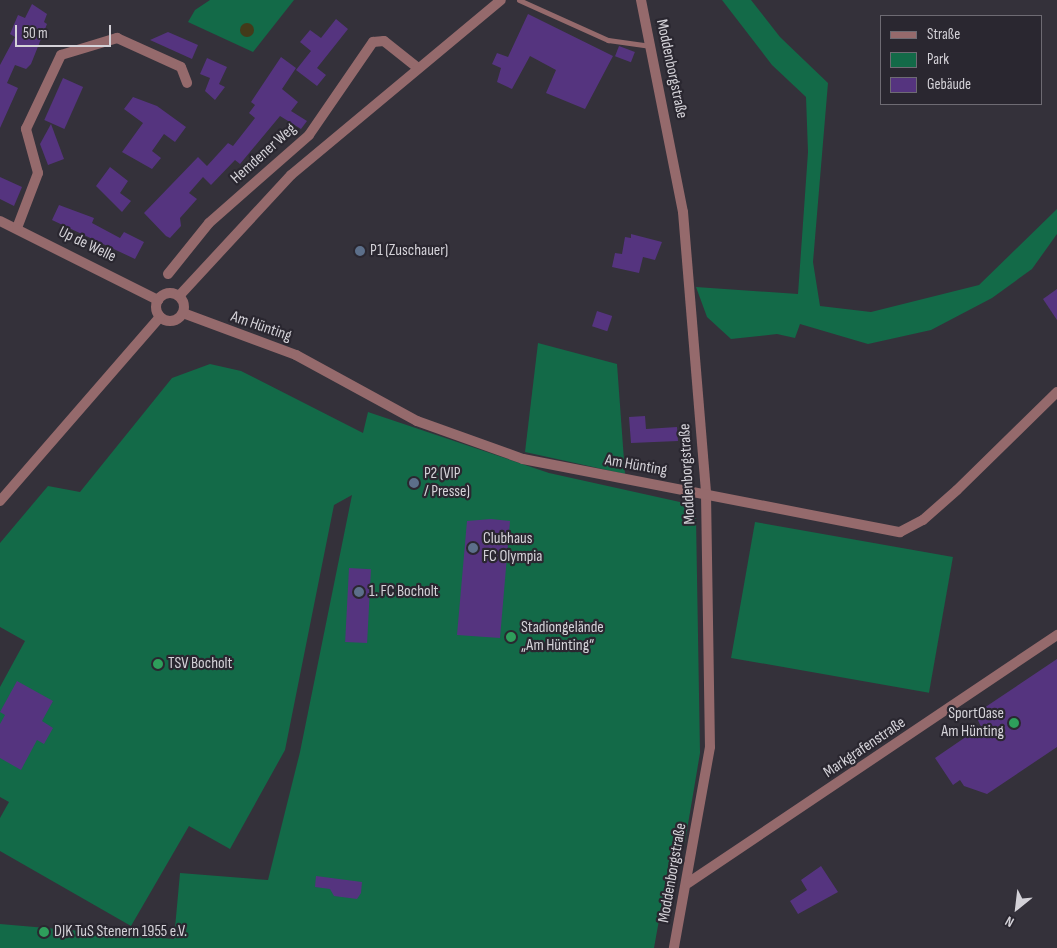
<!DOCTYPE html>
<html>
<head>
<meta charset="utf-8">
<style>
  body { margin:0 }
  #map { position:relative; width:1057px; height:948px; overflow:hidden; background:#34313a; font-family:"Sofia Sans Condensed",sans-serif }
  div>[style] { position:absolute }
  .green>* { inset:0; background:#136a48; transform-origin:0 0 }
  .sand>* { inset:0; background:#433a1a }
  .round { border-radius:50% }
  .building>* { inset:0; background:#55347f; transform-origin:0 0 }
  .service>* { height:5px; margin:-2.5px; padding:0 2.5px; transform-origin:2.5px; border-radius:2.5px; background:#956a6c }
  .minor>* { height:10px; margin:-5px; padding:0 5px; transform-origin:5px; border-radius:5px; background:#956a6c }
  .tertiary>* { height:10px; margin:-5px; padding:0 5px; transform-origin:5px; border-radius:5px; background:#956a6c }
  .tertiary>.ring { margin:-5px; padding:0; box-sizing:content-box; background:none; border:10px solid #956a6c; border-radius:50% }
  .dots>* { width:14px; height:14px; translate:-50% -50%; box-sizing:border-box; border:2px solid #2a2730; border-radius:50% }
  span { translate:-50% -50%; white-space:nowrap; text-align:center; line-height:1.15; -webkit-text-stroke:4.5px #2a2730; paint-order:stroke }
  .street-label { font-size:16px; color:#d4d2d8 }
  .poi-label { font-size:16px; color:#d4d2d8 }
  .left { translate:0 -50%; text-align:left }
  .right { translate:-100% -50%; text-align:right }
  .legend { position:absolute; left:880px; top:15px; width:162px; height:90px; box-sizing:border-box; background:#2a2730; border:1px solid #6e6b73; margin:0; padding:6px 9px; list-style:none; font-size:15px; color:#d4d2d8 }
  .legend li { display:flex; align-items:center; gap:10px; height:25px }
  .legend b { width:25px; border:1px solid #6e6b73 }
  .north { position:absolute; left:992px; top:883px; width:50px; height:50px; -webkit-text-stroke:4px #2a2730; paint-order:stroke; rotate:209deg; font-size:14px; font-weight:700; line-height:20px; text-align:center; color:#d4d2d8 }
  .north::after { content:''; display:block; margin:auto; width:18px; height:22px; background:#d4d2d8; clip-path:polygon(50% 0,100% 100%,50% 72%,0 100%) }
  .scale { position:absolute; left:15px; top:25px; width:96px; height:22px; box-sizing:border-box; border:2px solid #d4d2d8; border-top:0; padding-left:6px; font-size:15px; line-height:18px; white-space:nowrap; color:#d4d2d8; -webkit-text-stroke:4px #2a2730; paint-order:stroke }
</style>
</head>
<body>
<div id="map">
  <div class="green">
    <i style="clip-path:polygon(210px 0,294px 0,253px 52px,188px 22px,195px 10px)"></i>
    <i style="clip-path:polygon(722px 0,751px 0,780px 37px,828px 83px,813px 262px,820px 306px,871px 312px,979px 285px,1057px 209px,1057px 234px,1032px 269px,992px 298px,931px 330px,868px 344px,800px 324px,795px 338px,777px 334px,731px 339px,707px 317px,696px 287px,798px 294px,808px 152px,806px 97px,772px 65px)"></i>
    <i style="clip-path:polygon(538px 343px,617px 364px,625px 474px,525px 452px)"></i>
    <i style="clip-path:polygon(210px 364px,241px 371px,363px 433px,368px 412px,549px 473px,689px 504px,696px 518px,700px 753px,685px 842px,671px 853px,654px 948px,0 948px,0 924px,174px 939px,180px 873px,268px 880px,300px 752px,352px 495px,334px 505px,285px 750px,230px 849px,189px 826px,131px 926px,0 851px,0 818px,9px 802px,0 797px,0 687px,25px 641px,0 627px,0 543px,48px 486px,80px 492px,172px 378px)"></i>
    <i style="left:755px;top:522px;width:201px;height:138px;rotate:10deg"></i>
  </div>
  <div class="sand">
    <i class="round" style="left:240px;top:23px;width:14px;height:14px"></i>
  </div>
  <div class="building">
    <i style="clip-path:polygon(32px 4px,47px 14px,44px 22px,47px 24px,31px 64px,26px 69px,15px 65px,7px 83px,18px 88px,0 128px,0 65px,15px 37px,10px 34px,18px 15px,25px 18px)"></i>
    <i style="clip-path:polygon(528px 14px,613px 56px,585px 109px,546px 93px,556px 70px,530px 56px,512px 89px,497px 82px,501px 68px,492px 64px,497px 53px,508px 57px)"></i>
    <i style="clip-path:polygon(336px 19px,348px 29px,317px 68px,326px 75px,317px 86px,296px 70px,311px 51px,300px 42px,310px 30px,321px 38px)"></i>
    <i style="clip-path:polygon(168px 32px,198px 45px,192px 59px,150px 40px)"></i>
    <i style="left:619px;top:46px;width:17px;height:11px;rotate:21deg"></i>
    <i style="clip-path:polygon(281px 57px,296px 68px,282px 89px,298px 102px,291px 111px,307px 121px,301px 129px,280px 116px,240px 164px,235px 160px,211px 185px,203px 177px,189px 193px,197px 199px,180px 218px,181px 226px,170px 238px,166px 236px,144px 213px,198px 157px,207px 166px,228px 143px,233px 146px,255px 118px,249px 113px,255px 105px,251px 102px)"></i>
    <i style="clip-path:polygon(207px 58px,227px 67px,219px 84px,225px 87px,215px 100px,205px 91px,210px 78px,200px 74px)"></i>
    <i style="left:63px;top:78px;width:22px;height:46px;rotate:24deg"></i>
    <i style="clip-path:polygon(133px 97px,157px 106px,186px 127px,175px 142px,164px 134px,152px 151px,161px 158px,152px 169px,122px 152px,143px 123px,124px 109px)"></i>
    <i style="clip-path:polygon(51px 124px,64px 159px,48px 165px,40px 144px)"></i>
    <i style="clip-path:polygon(110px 167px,128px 181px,120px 193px,131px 201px,122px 212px,96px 186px)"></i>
    <i style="clip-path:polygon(0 177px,22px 187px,14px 206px,0 199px)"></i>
    <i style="clip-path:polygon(59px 205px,94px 218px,92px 223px,120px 238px,124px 232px,144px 242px,135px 259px,52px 220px)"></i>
    <i style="clip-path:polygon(631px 234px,662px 242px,655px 260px,643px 257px,639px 273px,612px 267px,615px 253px,622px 254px,625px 237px,631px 238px)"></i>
    <i style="clip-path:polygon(1057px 289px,1057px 320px,1043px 299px)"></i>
    <i style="left:597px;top:311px;width:16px;height:16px;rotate:18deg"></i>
    <i style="clip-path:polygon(645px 416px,646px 429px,677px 427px,678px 441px,631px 443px,629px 417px)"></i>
    <i style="clip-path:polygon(491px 519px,510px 521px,500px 638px,457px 635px,467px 521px)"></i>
    <i style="left:349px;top:568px;width:22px;height:74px;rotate:3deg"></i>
    <i style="clip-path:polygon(1057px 659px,1057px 747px,987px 794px,964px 786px,960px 780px,953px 785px,935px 758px,973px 732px,984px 733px,975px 714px)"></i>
    <i style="clip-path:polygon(17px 681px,53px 701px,42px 721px,53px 728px,44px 744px,37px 740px,21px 770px,0 758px,0 724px,5px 715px,0 712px)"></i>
    <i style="clip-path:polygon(821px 866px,838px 892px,798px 914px,790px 901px,807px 890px,801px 880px)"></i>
    <i style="clip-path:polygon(316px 876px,362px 882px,361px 893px,357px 899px,334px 896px,330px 889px,315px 887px)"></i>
  </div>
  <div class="service">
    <i style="left:519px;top:0;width:98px;rotate:24.2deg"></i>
    <i style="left:608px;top:40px;width:43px;rotate:7.9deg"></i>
  </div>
  <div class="minor">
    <i style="left:641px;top:0;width:216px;rotate:78.8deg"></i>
    <i style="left:683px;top:212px;width:283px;rotate:85.3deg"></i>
    <i style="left:706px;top:494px;width:253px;rotate:89.1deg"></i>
    <i style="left:710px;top:747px;width:204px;rotate:100.2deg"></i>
    <i style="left:0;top:221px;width:177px;rotate:26.6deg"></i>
    <i style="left:17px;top:228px;width:59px;rotate:-69.1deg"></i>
    <i style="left:38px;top:173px;width:46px;rotate:-105.3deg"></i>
    <i style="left:26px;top:129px;width:82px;rotate:-64.7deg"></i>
    <i style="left:61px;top:55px;width:59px;rotate:-16.9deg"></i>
    <i style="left:117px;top:38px;width:70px;rotate:24.4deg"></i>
    <i style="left:181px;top:67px;width:17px;rotate:69deg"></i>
    <i style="left:168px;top:274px;width:65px;rotate:-51.2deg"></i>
    <i style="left:209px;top:223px;width:133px;rotate:-41.3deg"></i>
    <i style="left:309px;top:135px;width:113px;rotate:-55.5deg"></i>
    <i style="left:373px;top:42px;width:11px;rotate:-5deg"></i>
    <i style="left:384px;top:41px;width:43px;rotate:38.5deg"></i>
    <i style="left:183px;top:313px;width:121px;rotate:20.4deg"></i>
    <i style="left:296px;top:355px;width:138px;rotate:28.6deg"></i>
    <i style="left:417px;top:421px;width:113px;rotate:19.7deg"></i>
    <i style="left:523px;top:459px;width:384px;rotate:11deg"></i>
    <i style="left:900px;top:532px;width:26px;rotate:-28deg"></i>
    <i style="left:923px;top:520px;width:45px;rotate:-41.4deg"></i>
    <i style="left:957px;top:490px;width:140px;rotate:-44.4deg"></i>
    <i style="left:688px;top:883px;width:445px;rotate:-33.9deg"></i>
  </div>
  <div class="tertiary">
    <i class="ring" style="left:156px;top:293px;width:18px;height:18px"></i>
    <i style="left:179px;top:296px;width:165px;rotate:-47.2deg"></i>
    <i style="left:291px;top:175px;width:273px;rotate:-39.8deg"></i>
    <i style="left:0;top:501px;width:244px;rotate:-49deg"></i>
  </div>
  <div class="dots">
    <i style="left:360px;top:251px;background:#5c6f8a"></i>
    <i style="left:414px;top:483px;background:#5c6f8a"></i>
    <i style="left:473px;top:548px;background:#5c6f8a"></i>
    <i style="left:359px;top:592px;background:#5c6f8a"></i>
    <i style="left:511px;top:637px;background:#2e9e5b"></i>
    <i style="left:158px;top:664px;background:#2e9e5b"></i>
    <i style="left:1014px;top:723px;background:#2e9e5b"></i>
    <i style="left:44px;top:932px;background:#2e9e5b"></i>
  </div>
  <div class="street-label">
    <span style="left:671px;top:69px;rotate:78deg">Moddenborgstraße</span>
    <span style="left:264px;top:154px;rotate:-42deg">Hemdener Weg</span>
    <span style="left:87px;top:245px;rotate:26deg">Up de Welle</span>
    <span style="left:261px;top:327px;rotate:19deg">Am Hünting</span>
    <span style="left:636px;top:466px;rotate:10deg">Am Hünting</span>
    <span style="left:688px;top:474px;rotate:-93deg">Moddenborgstraße</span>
    <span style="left:865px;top:748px;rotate:-34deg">Markgrafenstraße</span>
    <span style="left:673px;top:873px;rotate:-80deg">Moddenborgstraße</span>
  </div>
  <div class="poi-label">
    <span class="left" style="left:370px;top:251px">P1 (Zuschauer)</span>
    <span class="left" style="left:424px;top:483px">P2 (VIP<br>/ Presse)</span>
    <span class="left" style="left:483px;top:548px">Clubhaus<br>FC Olympia</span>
    <span class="left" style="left:369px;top:592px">1. FC Bocholt</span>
    <span class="left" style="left:521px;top:637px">Stadiongelände<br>„Am Hünting“</span>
    <span class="left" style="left:168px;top:664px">TSV Bocholt</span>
    <span class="right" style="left:1004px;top:723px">SportOase<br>Am Hünting</span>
    <span class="left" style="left:54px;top:932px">DJK TuS Stenern 1955 e.V.</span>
  </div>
  <ul class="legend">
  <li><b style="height:6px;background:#956a6c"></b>Straße</li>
  <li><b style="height:14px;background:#136a48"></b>Park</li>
  <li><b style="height:14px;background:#55347f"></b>Gebäude</li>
  </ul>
  <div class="north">N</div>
  <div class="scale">50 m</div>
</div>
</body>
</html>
